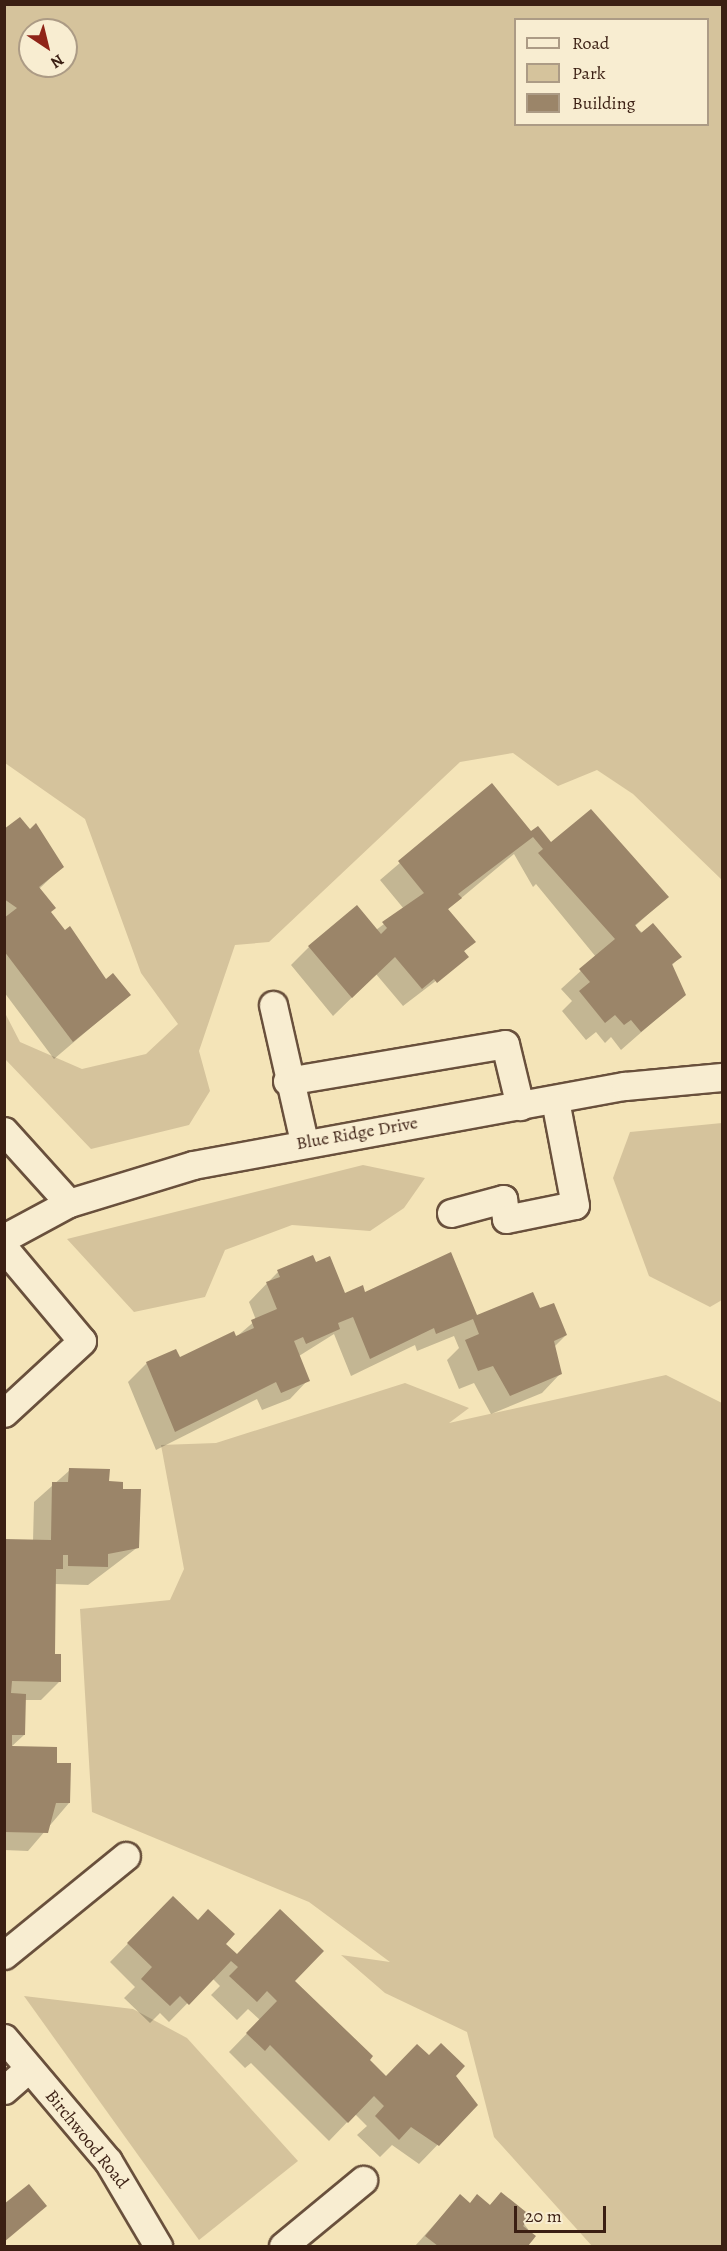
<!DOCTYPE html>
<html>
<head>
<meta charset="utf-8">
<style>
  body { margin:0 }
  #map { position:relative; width:727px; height:2251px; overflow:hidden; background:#f4e4b8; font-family:Alegreya,serif }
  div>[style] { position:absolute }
  .green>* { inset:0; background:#d5c39c }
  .shadow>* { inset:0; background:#0003 }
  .building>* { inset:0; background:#9b8569 }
  .roads { filter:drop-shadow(2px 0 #69503c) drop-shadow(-2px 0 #69503c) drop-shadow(0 2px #69503c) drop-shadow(0 -2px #69503c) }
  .minor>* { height:27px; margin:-13.5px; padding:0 13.5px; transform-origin:13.5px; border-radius:13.5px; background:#f8edd1 }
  span { translate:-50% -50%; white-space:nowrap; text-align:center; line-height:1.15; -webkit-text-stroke:4.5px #f8edd1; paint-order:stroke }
  .street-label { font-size:18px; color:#3b1f13 }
  .frame { position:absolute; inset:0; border:6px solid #3b1f13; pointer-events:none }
  .legend { position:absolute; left:514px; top:18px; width:195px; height:108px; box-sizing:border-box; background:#f8edd1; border:2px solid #ac9b85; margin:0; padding:8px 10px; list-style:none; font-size:18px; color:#3b1f13 }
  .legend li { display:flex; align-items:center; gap:12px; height:30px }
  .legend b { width:30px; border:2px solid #ac9b85 }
  .north { position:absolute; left:18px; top:18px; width:60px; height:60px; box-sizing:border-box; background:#f8edd1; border:2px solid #ac9b85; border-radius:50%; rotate:145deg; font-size:16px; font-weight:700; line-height:24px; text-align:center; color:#3b1f13 }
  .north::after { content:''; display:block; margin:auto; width:21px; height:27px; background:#8f2418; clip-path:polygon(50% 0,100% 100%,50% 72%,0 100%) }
  .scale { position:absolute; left:514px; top:2206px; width:92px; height:27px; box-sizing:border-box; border:3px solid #3b1f13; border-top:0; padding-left:8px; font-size:18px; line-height:21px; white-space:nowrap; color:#3b1f13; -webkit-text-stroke:4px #f8edd1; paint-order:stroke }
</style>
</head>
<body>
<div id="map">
  <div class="green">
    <i style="clip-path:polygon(evenodd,5px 4px,722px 5px,722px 880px,633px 794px,597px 770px,558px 786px,513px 753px,460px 762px,269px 942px,235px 945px,199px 1051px,210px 1091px,189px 1125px,91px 1149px,5px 1059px,5px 1013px,20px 1042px,82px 1069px,146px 1054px,178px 1024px,141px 973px,85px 819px,5px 763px,5px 4px,516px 20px,708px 20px,708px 124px,516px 124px,516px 20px,5px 4px,30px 30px,66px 30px,66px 66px,30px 66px,30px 30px)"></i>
    <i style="clip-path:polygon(722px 1123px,722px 1300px,710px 1307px,649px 1276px,613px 1178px,630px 1132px)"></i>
    <i style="clip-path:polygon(363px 1165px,425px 1178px,404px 1208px,370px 1231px,292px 1225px,225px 1250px,205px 1297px,134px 1312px,67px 1239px)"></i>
    <i style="clip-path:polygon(666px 1375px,722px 1403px,722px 2246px,592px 2246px,494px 2137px,467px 2032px,385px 1993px,341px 1955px,390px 1962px,309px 1902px,92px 1812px,80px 1609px,170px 1600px,184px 1569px,161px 1445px,216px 1443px,405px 1383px,469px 1408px,449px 1423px)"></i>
    <i style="clip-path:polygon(24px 1996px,133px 2009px,187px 2038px,298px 2161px,199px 2240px)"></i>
  </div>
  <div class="shadow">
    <i style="clip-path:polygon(491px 785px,531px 833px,667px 897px,634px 927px,680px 957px,671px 966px,685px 994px,621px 1050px,611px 1037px,605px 1043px,596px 1032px,586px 1040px,562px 1011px,572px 1001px,561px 989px,596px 957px,536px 884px,533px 887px,514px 854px,447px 910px,474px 942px,463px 952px,467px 957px,403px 1006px,376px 974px,333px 1016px,291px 965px,309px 947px,376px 930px,404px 909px,380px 880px)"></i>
    <i style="clip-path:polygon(4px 831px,62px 867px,39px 889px,49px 913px,106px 981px,129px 995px,54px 1059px,4px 992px)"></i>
    <i style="clip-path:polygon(315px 1264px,344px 1295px,365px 1294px,476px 1317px,540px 1310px,566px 1335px,554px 1347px,560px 1374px,542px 1393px,491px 1414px,474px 1383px,459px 1389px,447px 1360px,459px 1348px,454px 1336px,417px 1351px,415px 1345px,351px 1376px,334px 1334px,299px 1356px,308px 1380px,290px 1399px,262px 1410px,257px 1399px,156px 1450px,128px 1382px,147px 1363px,179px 1359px,235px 1338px,256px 1320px,249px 1302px,278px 1272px)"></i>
    <i style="clip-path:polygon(70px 1470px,121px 1491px,138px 1547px,88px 1585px,55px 1584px,53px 1656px,59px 1682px,41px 1700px,24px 1700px,24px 1735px,11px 1747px,56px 1764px,69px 1803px,28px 1851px,4px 1850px,4px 1541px,33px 1541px,34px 1502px)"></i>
    <i style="clip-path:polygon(155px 1916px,293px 1981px,386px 2078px,454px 2076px,476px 2105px,419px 2164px,392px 2145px,380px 2157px,357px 2135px,367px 2126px,355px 2114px,329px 2141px,251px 2063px,245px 2068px,229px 2052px,260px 2020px,248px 2009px,237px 2020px,211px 1995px,220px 1986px,212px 1978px,169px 2022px,160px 2013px,150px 2023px,124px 1998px,135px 1987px,110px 1962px)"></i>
    <i style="clip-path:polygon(501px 2194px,534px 2237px,526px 2246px,415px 2246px,460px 2196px,469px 2204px,489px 2206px)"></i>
  </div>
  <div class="building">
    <i style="clip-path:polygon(492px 783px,531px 831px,538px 826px,551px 842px,591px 809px,669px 897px,635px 925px,641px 933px,653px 923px,682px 957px,672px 964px,686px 995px,641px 1032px,631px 1020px,624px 1025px,615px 1015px,605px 1023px,579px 991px,590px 982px,579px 969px,615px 939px,538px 853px,543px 849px,533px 837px,458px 894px,462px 898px,448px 909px,476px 942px,464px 951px,469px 957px,437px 983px,434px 979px,422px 989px,395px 957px,352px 998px,308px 946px,357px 905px,381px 934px,387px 928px,382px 922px,424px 893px,398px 861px)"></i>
    <i style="clip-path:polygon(20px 817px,30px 829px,36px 823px,64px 867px,39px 887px,56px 908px,51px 912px,65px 930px,70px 926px,106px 979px,113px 973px,131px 995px,73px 1042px,4px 951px,4px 918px,17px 908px,4px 899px,4px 829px)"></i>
    <i style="clip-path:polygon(451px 1252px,477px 1315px,533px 1292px,540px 1308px,554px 1303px,567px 1335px,554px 1341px,562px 1374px,510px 1396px,493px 1366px,478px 1371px,465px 1340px,479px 1334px,473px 1319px,436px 1334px,434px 1328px,370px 1359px,353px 1317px,338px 1323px,340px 1329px,306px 1344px,303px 1337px,294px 1341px,310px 1381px,281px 1393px,276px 1382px,175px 1432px,146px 1362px,176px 1349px,180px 1357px,234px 1331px,236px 1336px,254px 1328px,251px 1320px,277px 1309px,266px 1282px,280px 1277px,277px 1270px,313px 1255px,316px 1262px,330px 1256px,345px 1293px,363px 1285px,365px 1292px)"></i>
    <i style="clip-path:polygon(69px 1468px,110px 1469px,109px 1481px,123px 1482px,123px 1489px,141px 1489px,139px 1548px,108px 1554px,108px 1567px,68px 1566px,68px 1555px,63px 1555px,63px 1569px,56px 1569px,55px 1654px,61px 1654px,61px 1682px,12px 1681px,11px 1693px,26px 1694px,25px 1735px,12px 1735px,12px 1746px,57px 1747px,57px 1763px,71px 1763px,70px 1803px,56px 1803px,48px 1833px,4px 1832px,4px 1539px,51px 1540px,52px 1482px,68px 1482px)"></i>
    <i style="clip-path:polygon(173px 1896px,198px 1920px,208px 1909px,235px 1934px,226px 1944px,237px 1954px,280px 1909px,324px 1951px,295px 1981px,373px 2056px,370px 2060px,386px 2076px,417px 2044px,429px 2055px,441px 2043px,465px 2066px,456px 2076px,478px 2105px,439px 2146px,411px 2127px,399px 2140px,375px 2116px,384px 2106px,374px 2096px,348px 2123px,270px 2045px,265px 2051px,246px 2033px,277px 2001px,267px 1991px,257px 2002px,229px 1976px,238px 1967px,231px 1961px,189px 2005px,180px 1996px,170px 2006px,141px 1979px,152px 1967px,127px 1943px)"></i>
    <i style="clip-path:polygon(29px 2184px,47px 2206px,4px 2242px,4px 2204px)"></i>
    <i style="clip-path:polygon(501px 2192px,531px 2216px,523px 2226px,536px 2236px,528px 2246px,438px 2246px,425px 2236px,460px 2194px,470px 2203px,477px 2194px,490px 2205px)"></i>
  </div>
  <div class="roads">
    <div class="minor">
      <i style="left:273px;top:1005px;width:140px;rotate:77.2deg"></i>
      <i style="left:287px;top:1081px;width:221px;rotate:-9.6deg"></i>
      <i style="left:505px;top:1044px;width:64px;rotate:76.4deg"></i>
      <i style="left:4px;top:1131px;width:97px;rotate:47.9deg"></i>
      <i style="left:451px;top:1213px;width:54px;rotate:-15.1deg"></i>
      <i style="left:503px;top:1199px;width:20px;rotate:81deg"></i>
      <i style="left:506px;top:1219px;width:70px;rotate:-11.5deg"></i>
      <i style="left:575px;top:1205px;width:107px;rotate:-100.8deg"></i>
      <i style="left:4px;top:1238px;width:74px;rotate:-28.3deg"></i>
      <i style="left:69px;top:1203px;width:130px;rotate:-17deg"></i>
      <i style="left:193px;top:1165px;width:439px;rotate:-10.4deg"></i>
      <i style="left:625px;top:1086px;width:97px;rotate:-5.3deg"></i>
      <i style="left:4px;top:1248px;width:121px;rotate:50deg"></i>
      <i style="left:82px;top:1341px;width:106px;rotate:137.3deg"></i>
      <i style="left:4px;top:1955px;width:157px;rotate:-39.1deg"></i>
      <i style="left:4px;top:2038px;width:161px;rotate:49.8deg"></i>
      <i style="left:108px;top:2161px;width:99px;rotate:59.5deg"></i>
      <i style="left:4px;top:2090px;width:33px;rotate:-41deg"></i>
      <i style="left:283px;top:2246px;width:104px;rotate:-39.5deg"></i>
    </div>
  </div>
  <div class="street-label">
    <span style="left:357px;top:1133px;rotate:-10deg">Blue Ridge Drive</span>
    <span style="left:87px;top:2139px;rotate:51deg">Birchwood Road</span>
  </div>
  <div class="frame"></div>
  <ul class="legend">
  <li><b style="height:8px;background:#f8edd1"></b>Road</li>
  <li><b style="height:16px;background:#d5c39c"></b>Park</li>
  <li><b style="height:16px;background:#9b8569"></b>Building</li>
  </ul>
  <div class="north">N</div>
  <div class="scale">20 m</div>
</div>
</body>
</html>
